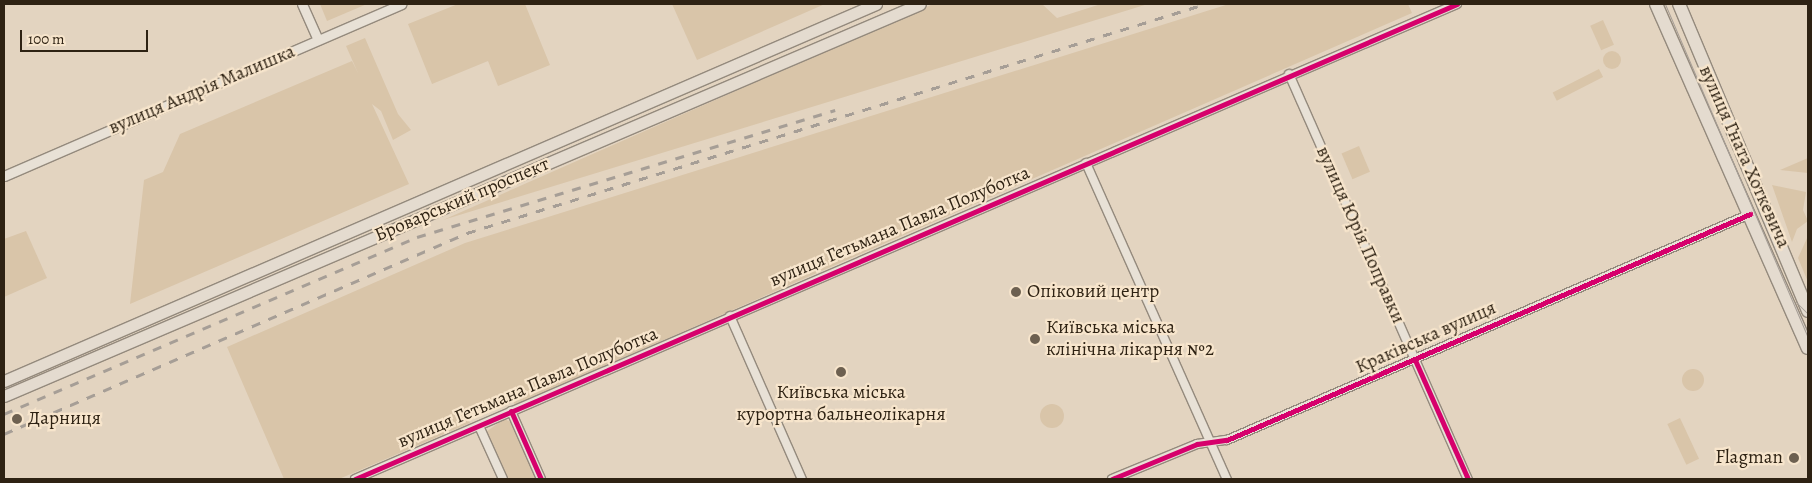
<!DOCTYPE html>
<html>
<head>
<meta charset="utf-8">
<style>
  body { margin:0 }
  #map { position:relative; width:1812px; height:483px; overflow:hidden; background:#e3d4c0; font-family:Alegreya,serif }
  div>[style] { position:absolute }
  .green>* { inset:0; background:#d9c5a9; transform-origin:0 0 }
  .round { border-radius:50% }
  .roads { filter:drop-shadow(1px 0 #948a7d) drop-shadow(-1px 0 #948a7d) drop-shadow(0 1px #948a7d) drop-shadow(0 -1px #948a7d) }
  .minor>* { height:8px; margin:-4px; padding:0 4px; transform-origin:4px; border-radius:4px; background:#e8e1d6 }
  .tertiary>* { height:9px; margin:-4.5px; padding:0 4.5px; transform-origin:4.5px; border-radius:4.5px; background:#e8e1d6 }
  .primary>* { height:11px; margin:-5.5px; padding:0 5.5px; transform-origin:5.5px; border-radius:5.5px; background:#e4dbcf }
  .trunk>* { height:12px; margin:-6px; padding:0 6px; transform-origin:6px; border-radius:6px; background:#e4dbcf }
  .tram>* { height:1px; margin:-0.5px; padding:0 0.5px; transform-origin:0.5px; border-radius:0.5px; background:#a69e96 }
  .rail>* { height:2.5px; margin-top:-1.25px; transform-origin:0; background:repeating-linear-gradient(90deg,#a69e96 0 9px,transparent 0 18px) }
  .cycleway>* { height:5px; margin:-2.5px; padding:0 2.5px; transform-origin:2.5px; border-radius:2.5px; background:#d6006c }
  .dots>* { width:14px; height:14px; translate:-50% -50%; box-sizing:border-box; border:2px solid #f7e5cc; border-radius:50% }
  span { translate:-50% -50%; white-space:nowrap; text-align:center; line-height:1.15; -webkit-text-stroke:4.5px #f7e5cc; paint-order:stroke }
  .street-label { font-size:19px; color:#2e2213 }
  .poi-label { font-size:19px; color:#2e2213 }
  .left { translate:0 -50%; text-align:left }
  .right { translate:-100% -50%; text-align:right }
  .frame { position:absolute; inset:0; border:5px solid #2e2213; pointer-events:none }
  .scale { position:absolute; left:20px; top:30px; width:128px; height:22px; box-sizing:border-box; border:2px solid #2e2213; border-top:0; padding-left:6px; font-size:15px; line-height:18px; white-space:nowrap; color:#2e2213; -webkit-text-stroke:4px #f7e5cc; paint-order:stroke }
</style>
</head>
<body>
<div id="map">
  <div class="green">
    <i style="clip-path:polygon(320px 4px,367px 4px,327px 21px)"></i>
    <i style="clip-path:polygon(458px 4px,525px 4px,550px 65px,498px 86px,488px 61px,432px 84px,408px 24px)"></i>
    <i style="clip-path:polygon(672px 4px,825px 4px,697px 60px)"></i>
    <i style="clip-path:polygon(933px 4px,1042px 4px,1057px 18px,1101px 4px,1148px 4px,443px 220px)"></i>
    <i style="clip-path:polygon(1229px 4px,1408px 4px,1412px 13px,515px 405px,511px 394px,466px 413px,470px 423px,339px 479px,284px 479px,227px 347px,465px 243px)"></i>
    <i style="left:1603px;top:20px;width:27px;height:14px;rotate:66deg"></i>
    <i style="clip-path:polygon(365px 38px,398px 114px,411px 130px,393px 140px,381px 111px,372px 104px,409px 184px,130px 304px,144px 180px,163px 172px,180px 134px,352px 61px,358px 73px,346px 46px)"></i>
    <i class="round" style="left:1603px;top:51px;width:18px;height:18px"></i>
    <i style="left:1599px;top:69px;width:9px;height:52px;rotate:63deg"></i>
    <i style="left:1359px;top:146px;width:28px;height:19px;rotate:67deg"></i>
    <i style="clip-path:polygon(1808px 158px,1808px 173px,1780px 170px)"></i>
    <i style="clip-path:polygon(1772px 185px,1806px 192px,1803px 210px,1808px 221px,1797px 229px,1792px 242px)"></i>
    <i style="clip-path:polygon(26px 231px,47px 278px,4px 297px,4px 239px)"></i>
    <i style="clip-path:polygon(1808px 236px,1808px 282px,1798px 258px)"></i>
    <i class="round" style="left:1682px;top:369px;width:22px;height:22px"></i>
    <i class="round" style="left:1040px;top:404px;width:24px;height:24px"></i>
    <i style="left:1680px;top:418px;width:45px;height:14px;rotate:65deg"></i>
    <i style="clip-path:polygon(504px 419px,511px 422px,536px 479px,507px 479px,486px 432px)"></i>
  </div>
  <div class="roads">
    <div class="minor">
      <i style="left:1289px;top:74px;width:443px;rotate:66.2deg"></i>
      <i style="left:1086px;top:163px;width:346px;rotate:66deg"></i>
      <i style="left:730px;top:316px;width:178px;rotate:66.2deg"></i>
      <i style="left:511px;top:411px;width:74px;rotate:66.2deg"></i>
      <i style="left:479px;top:426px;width:58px;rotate:65.6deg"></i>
      <i style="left:355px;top:479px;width:1200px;rotate:-23.32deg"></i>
      <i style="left:1112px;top:479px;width:92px;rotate:-22.4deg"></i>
      <i style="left:1197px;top:444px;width:30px;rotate:-8deg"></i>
      <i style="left:1227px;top:440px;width:570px;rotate:-23.37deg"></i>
    </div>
    <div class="tertiary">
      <i style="left:302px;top:4px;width:39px;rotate:66deg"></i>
      <i style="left:4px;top:176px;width:433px;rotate:-23.4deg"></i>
    </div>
    <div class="primary">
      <i style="left:4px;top:381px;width:950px;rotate:-23.38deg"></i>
      <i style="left:4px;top:396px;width:996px;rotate:-23.17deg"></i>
    </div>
    <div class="trunk">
      <i style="left:1656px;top:4px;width:376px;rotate:66.2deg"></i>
      <i style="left:1679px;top:4px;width:333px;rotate:67.2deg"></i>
    </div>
  </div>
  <div class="tram">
    <i style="left:1665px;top:4px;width:362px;rotate:66.8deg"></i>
    <i style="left:1796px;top:302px;width:17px;rotate:45deg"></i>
  </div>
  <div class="rail">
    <i style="left:4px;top:414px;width:449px;rotate:-23.2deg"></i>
    <i style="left:417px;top:237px;width:437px;rotate:-16.9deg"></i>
    <i style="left:4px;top:434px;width:505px;rotate:-23.47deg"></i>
    <i style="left:467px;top:233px;width:773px;rotate:-17.24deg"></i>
  </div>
  <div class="cycleway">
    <i style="left:1415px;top:360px;width:130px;rotate:66deg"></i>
    <i style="left:511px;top:411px;width:74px;rotate:66.2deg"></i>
    <i style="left:355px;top:479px;width:1200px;rotate:-23.32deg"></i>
    <i style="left:1112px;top:479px;width:92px;rotate:-22.4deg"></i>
    <i style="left:1197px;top:444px;width:30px;rotate:-8deg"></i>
    <i style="left:1227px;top:440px;width:570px;rotate:-23.37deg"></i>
  </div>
  <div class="dots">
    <i style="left:1016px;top:292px;background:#6d6050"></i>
    <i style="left:1035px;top:339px;background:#6d6050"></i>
    <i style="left:841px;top:372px;background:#6d6050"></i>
    <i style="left:17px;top:419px;background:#6d6050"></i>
    <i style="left:1794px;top:458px;background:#6d6050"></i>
  </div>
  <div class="street-label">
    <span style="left:202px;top:90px;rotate:-23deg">вулиця Андрія Малишка</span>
    <span style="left:1744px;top:157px;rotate:66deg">вулиця Гната Хоткевича</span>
    <span style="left:462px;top:200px;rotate:-23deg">Броварський проспект</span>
    <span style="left:900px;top:227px;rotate:-23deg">вулиця Гетьмана Павла Полуботка</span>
    <span style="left:1360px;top:235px;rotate:66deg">вулиця Юрія Поправки</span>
    <span style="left:1426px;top:338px;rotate:-24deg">Краківська вулиця</span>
    <span style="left:528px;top:388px;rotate:-23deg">вулиця Гетьмана Павла Полуботка</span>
  </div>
  <div class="poi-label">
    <span class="left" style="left:1027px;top:292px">Опіковий центр</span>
    <span class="left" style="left:1046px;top:339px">Київська міська<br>клінічна лікарня №2</span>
    <span style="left:841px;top:404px">Київська міська<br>курортна бальнеолікарня</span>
    <span class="left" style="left:28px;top:419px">Дарниця</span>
    <span class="right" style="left:1783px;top:458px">Flagman</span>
  </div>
  <div class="frame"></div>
  <div class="scale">100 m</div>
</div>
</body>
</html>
